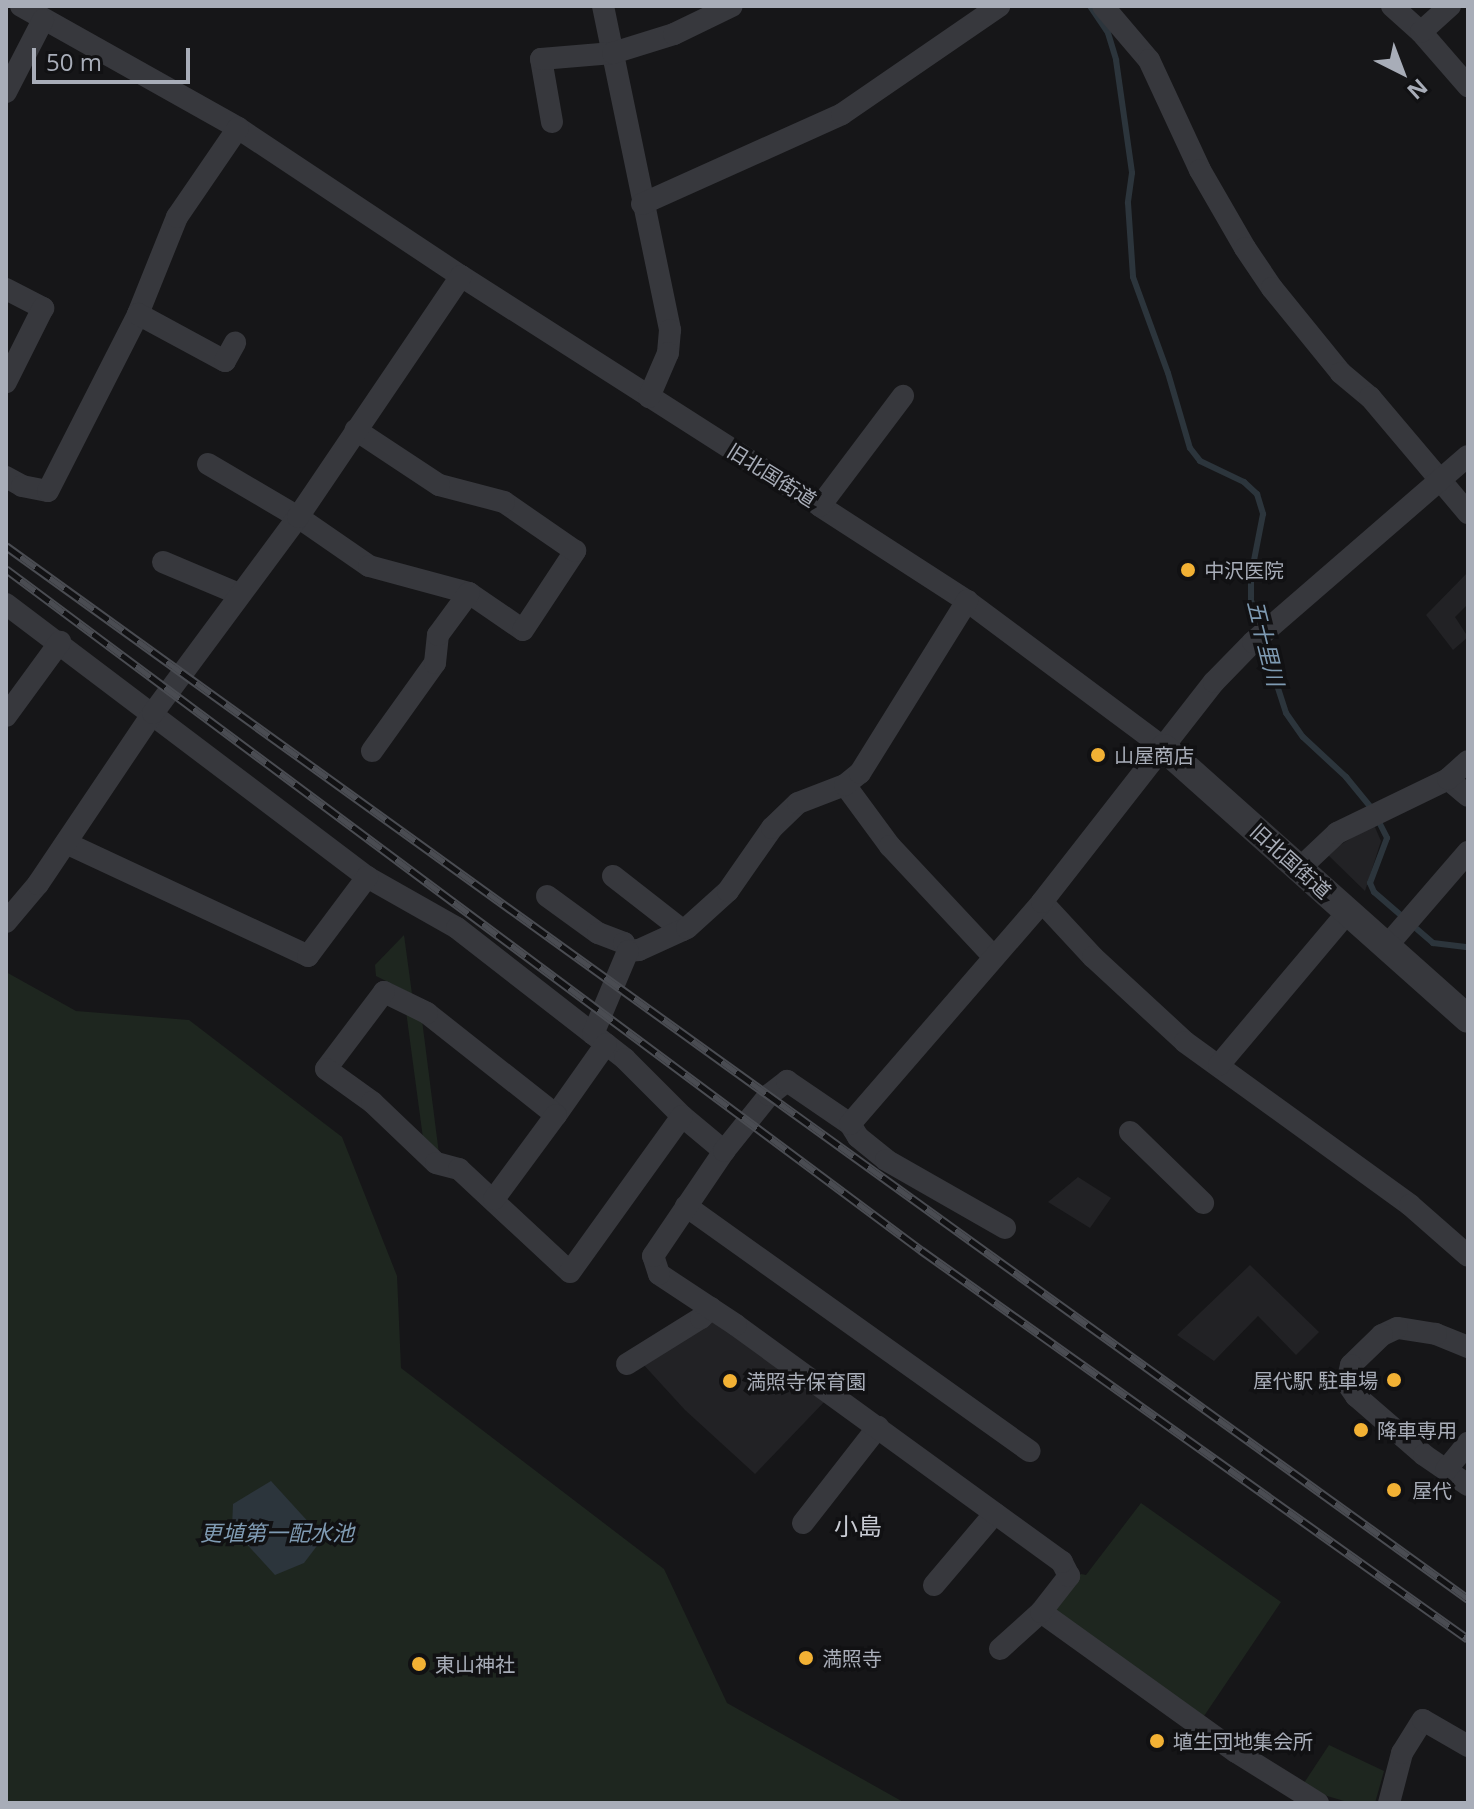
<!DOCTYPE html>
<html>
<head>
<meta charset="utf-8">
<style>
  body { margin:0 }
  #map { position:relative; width:1474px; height:1809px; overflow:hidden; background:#161618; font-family:"Open Sans","Noto Sans JP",sans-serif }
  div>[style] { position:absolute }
  .built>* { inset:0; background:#222225 }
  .green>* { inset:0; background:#1e261f }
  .water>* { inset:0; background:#2c353c }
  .stream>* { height:6px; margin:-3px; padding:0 3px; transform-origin:3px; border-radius:3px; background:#2c353c }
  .minor>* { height:22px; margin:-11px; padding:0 11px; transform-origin:11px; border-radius:11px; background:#37383d }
  .tertiary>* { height:28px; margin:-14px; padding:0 14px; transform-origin:14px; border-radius:14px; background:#37383d }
  .rail>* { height:9px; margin-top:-4.5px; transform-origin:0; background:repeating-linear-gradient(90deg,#111113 0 18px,#4a4c52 0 36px); box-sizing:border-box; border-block:2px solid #4a4c52 }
  .dots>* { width:22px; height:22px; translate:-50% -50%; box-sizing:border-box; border:4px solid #111113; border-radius:50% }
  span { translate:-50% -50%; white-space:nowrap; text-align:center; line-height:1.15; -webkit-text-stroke:7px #111113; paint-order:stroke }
  .street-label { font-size:20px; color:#a8adb8 }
  .poi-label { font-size:20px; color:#a8adb8 }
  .left { translate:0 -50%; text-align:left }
  .right { translate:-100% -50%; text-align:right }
  .water-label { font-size:22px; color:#7f9bb3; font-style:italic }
  .quarter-label { font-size:24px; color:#c9ccd4 }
  .frame { position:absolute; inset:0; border:8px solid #a8adb8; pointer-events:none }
  .north { position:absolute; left:1362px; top:32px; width:80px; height:80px; -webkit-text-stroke:6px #111113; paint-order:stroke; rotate:138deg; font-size:22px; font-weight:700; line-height:32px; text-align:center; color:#a8adb8 }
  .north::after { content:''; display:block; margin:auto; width:28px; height:36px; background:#a8adb8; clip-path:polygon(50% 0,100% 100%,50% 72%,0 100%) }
  .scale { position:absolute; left:32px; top:48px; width:158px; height:36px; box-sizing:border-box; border:4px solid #a8adb8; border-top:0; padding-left:10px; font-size:24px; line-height:28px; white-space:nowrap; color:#a8adb8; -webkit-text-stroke:6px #111113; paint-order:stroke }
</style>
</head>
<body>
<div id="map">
  <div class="built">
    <i style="clip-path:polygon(1468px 572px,1468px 604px,1455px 617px,1468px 637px,1453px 650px,1426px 615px)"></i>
    <i style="clip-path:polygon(1374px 825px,1381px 841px,1365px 891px,1326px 853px)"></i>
    <i style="clip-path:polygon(1078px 1177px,1111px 1198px,1090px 1228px,1048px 1202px)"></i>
    <i style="clip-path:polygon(1250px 1265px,1319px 1332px,1296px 1355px,1258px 1316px,1214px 1361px,1177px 1335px)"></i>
    <i style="clip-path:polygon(715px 1319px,827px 1399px,755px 1474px,685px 1410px,642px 1363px)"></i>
  </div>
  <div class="green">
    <i style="clip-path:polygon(404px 935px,412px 994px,376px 976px,375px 965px)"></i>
    <i style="clip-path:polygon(6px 972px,76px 1011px,189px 1020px,342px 1137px,397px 1276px,401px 1368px,664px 1569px,727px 1703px,905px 1803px,6px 1803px)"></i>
    <i style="clip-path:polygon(406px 1011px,422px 1020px,439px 1154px,423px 1138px)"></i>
    <i style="clip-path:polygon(1141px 1503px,1281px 1602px,1204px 1716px,1052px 1608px,1081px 1574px,1086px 1575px)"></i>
    <i style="clip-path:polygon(1329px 1745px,1384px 1771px,1375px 1803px,1351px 1803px,1327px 1796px,1304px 1783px)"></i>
  </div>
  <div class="water">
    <i style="clip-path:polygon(271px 1481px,323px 1538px,304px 1563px,275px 1575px,232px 1528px,233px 1504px)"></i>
  </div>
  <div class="stream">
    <i style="left:1090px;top:6px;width:32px;rotate:56deg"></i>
    <i style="left:1108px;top:33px;width:28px;rotate:73deg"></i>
    <i style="left:1116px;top:60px;width:114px;rotate:81.9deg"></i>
    <i style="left:1132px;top:173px;width:30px;rotate:98deg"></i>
    <i style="left:1128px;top:203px;width:74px;rotate:86.1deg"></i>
    <i style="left:1133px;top:277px;width:102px;rotate:70deg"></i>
    <i style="left:1168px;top:373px;width:78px;rotate:73.7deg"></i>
    <i style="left:1190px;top:448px;width:16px;rotate:52deg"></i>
    <i style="left:1200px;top:461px;width:49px;rotate:25.5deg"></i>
    <i style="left:1244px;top:482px;width:18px;rotate:43deg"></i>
    <i style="left:1257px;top:494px;width:21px;rotate:73deg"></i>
    <i style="left:1263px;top:514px;width:63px;rotate:101deg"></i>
    <i style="left:1251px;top:576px;width:24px;rotate:90deg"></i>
    <i style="left:1251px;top:600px;width:29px;rotate:74deg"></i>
    <i style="left:1262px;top:639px;width:78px;rotate:72deg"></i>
    <i style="left:1286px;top:713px;width:29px;rotate:55deg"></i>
    <i style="left:1303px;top:737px;width:59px;rotate:42.9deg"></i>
    <i style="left:1346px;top:777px;width:43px;rotate:50.7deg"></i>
    <i style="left:1378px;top:820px;width:20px;rotate:63deg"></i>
    <i style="left:1387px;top:838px;width:48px;rotate:110.7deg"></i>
    <i style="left:1370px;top:883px;width:10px;rotate:66deg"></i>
    <i style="left:1374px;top:892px;width:78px;rotate:40.8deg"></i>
    <i style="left:1433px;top:943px;width:35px;rotate:7deg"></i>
  </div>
  <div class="minor">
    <i style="left:21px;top:6px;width:249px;rotate:29.3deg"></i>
    <i style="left:238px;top:128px;width:268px;rotate:33.6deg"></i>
    <i style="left:461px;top:276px;width:426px;rotate:32.6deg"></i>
    <i style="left:820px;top:506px;width:175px;rotate:32.9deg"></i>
    <i style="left:967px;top:601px;width:246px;rotate:36.7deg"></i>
    <i style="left:603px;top:6px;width:331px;rotate:78.3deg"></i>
    <i style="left:670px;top:330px;width:23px;rotate:95deg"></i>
    <i style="left:668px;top:353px;width:48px;rotate:113.4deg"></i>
    <i style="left:1103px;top:6px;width:71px;rotate:49.6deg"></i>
    <i style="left:1149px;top:60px;width:121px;rotate:65.1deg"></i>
    <i style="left:1200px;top:170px;width:90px;rotate:60deg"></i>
    <i style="left:1245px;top:248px;width:48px;rotate:56deg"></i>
    <i style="left:1272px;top:288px;width:109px;rotate:50.9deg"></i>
    <i style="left:1341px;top:373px;width:38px;rotate:40deg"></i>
    <i style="left:1370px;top:397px;width:152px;rotate:49.8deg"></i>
    <i style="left:1392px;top:6px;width:39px;rotate:42deg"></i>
    <i style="left:1421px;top:32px;width:72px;rotate:49deg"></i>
    <i style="left:1421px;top:32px;width:39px;rotate:-42deg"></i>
    <i style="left:6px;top:92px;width:81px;rotate:-62.8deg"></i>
    <i style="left:552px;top:122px;width:64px;rotate:-99.9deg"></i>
    <i style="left:541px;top:59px;width:72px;rotate:-4.8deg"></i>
    <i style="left:613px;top:53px;width:64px;rotate:-17.3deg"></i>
    <i style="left:674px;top:34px;width:64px;rotate:-25.8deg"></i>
    <i style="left:642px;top:204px;width:219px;rotate:-24.2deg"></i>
    <i style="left:842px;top:114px;width:191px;rotate:-34.5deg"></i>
    <i style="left:6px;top:289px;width:42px;rotate:27.2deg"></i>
    <i style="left:43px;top:308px;width:83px;rotate:116.6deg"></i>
    <i style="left:138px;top:314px;width:105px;rotate:-68.1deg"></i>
    <i style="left:177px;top:217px;width:108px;rotate:-55.6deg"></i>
    <i style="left:208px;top:464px;width:104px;rotate:30.5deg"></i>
    <i style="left:298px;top:517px;width:86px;rotate:34.6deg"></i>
    <i style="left:369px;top:566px;width:104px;rotate:15.1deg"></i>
    <i style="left:469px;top:593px;width:65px;rotate:34.4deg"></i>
    <i style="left:523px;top:630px;width:95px;rotate:-56.6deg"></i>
    <i style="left:575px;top:551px;width:86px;rotate:-145.4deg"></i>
    <i style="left:504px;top:502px;width:67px;rotate:-165.3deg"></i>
    <i style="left:439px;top:485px;width:100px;rotate:-146.5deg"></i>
    <i style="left:6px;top:477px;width:18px;rotate:29deg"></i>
    <i style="left:22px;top:486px;width:26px;rotate:11deg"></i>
    <i style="left:48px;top:491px;width:199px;rotate:-63deg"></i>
    <i style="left:138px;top:314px;width:99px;rotate:28.4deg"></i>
    <i style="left:225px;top:361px;width:21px;rotate:-61deg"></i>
    <i style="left:820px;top:506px;width:138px;rotate:-53deg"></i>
    <i style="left:163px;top:562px;width:82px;rotate:22.8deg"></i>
    <i style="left:6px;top:604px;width:453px;rotate:37.1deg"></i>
    <i style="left:367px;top:877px;width:103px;rotate:29.5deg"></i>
    <i style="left:457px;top:928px;width:213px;rotate:37.9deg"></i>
    <i style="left:625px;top:1059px;width:81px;rotate:45deg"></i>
    <i style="left:682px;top:1116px;width:55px;rotate:39.8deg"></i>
    <i style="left:6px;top:716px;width:92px;rotate:-53.9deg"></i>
    <i style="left:372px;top:751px;width:108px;rotate:-54.4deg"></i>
    <i style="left:435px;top:663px;width:28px;rotate:-84deg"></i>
    <i style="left:438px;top:635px;width:52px;rotate:-53.6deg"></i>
    <i style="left:1448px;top:779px;width:26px;rotate:40deg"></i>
    <i style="left:845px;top:785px;width:76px;rotate:53.6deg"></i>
    <i style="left:890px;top:846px;width:152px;rotate:46.9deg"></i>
    <i style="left:66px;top:843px;width:267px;rotate:25deg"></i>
    <i style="left:308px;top:956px;width:99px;rotate:-53.2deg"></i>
    <i style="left:1300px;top:868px;width:51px;rotate:-43.4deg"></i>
    <i style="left:1337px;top:833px;width:123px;rotate:-25.9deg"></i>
    <i style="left:1448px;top:779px;width:27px;rotate:-42deg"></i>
    <i style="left:613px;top:876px;width:88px;rotate:38deg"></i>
    <i style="left:547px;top:896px;width:63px;rotate:36deg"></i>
    <i style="left:598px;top:933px;width:28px;rotate:21deg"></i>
    <i style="left:624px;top:943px;width:9px;rotate:63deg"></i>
    <i style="left:1042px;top:902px;width:75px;rotate:47.2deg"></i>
    <i style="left:1093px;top:957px;width:125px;rotate:42.7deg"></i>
    <i style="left:1185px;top:1042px;width:278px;rotate:35.9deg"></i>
    <i style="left:1410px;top:1205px;width:77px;rotate:41.3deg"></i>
    <i style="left:6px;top:922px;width:50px;rotate:-49.9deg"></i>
    <i style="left:38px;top:884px;width:206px;rotate:-56.1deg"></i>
    <i style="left:153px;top:713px;width:244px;rotate:-53.5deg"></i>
    <i style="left:298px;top:517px;width:291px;rotate:-55.9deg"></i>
    <i style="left:1385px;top:948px;width:127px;rotate:-49.2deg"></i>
    <i style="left:628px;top:951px;width:11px;rotate:-5deg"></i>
    <i style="left:639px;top:950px;width:53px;rotate:-24.6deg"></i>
    <i style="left:687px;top:928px;width:55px;rotate:-42.1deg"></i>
    <i style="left:728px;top:891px;width:77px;rotate:-55.1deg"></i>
    <i style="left:772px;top:828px;width:36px;rotate:-44deg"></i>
    <i style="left:798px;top:803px;width:50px;rotate:-21deg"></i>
    <i style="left:845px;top:785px;width:19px;rotate:-39deg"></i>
    <i style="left:860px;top:773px;width:203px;rotate:-58.1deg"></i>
    <i style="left:593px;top:1034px;width:90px;rotate:-67.1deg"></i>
    <i style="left:606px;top:1044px;width:87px;rotate:125.2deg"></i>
    <i style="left:556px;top:1115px;width:164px;rotate:-141.7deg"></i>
    <i style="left:427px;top:1013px;width:48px;rotate:-154deg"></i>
    <i style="left:384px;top:992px;width:96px;rotate:127deg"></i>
    <i style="left:326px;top:1069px;width:57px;rotate:35.7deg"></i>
    <i style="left:372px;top:1102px;width:88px;rotate:43.6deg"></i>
    <i style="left:436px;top:1163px;width:24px;rotate:15deg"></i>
    <i style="left:459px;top:1169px;width:151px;rotate:42.9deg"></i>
    <i style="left:570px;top:1272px;width:192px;rotate:-54.3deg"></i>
    <i style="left:1219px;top:1065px;width:199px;rotate:-49.9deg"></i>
    <i style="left:850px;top:1124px;width:15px;rotate:58deg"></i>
    <i style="left:858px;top:1137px;width:36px;rotate:39deg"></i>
    <i style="left:886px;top:1160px;width:137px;rotate:29.7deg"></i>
    <i style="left:1130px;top:1132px;width:102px;rotate:44.2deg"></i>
    <i style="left:494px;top:1199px;width:104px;rotate:-53.6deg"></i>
    <i style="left:686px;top:1206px;width:422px;rotate:35.5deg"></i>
    <i style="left:1468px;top:1347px;width:35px;rotate:-158deg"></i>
    <i style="left:1436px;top:1334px;width:39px;rotate:-171deg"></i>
    <i style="left:1397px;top:1328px;width:17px;rotate:155deg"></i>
    <i style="left:1382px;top:1335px;width:43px;rotate:135.9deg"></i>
    <i style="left:1351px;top:1365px;width:18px;rotate:103deg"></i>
    <i style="left:1347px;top:1383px;width:16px;rotate:55deg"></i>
    <i style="left:1356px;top:1396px;width:90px;rotate:40.9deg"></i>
    <i style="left:1424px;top:1455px;width:53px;rotate:34.3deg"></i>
    <i style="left:627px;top:1364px;width:87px;rotate:-31.9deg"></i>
    <i style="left:701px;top:1318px;width:14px;rotate:-45deg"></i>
    <i style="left:1446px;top:1470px;width:35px;rotate:-51deg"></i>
    <i style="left:803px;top:1523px;width:122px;rotate:-52deg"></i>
    <i style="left:934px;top:1585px;width:94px;rotate:-49.7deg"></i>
    <i style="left:1000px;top:1649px;width:55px;rotate:-42.1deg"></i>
    <i style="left:1318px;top:1803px;width:97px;rotate:-148.1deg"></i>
    <i style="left:1236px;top:1752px;width:240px;rotate:-144.3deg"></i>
    <i style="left:1041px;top:1612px;width:46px;rotate:-52.1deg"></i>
    <i style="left:1069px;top:1576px;width:16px;rotate:-117deg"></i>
    <i style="left:1062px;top:1562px;width:403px;rotate:-144deg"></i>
    <i style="left:736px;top:1325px;width:92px;rotate:-146.5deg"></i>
    <i style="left:659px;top:1274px;width:19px;rotate:-108deg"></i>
    <i style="left:653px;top:1256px;width:127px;rotate:-55.9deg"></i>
    <i style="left:724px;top:1151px;width:72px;rotate:-51.2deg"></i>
    <i style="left:769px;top:1095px;width:23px;rotate:-38deg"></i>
    <i style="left:787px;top:1081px;width:76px;rotate:34.3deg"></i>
    <i style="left:850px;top:1124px;width:294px;rotate:-49.1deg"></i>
    <i style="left:1042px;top:902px;width:279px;rotate:-52deg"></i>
    <i style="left:1214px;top:682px;width:56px;rotate:-45.7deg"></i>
    <i style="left:1253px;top:642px;width:284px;rotate:-40.9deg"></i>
    <i style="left:1389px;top:1803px;width:52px;rotate:-75.4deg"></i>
    <i style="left:1402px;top:1753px;width:39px;rotate:-58deg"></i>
    <i style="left:1423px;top:1720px;width:52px;rotate:30deg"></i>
  </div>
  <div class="tertiary">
    <i style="left:1164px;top:748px;width:407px;rotate:41.7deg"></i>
  </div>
  <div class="rail">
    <i style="left:6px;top:546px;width:1802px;rotate:35.76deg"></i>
    <i style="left:6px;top:569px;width:1141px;rotate:36.66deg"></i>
    <i style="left:921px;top:1250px;width:671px;rotate:35.42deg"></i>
  </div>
  <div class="dots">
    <i style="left:1188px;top:570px;background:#f2b134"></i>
    <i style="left:1098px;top:755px;background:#f2b134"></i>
    <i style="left:1394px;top:1380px;background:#f2b134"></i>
    <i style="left:730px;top:1381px;background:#f2b134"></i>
    <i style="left:1361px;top:1430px;background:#f2b134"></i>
    <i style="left:1394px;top:1490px;background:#f2b134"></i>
    <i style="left:806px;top:1658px;background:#f2b134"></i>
    <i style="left:419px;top:1664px;background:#f2b134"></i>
    <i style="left:1157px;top:1741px;background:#f2b134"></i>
  </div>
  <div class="street-label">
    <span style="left:772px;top:475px;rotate:32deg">旧北国街道</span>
    <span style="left:1291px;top:861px;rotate:42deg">旧北国街道</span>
  </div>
  <div class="poi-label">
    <span class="left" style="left:1204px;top:570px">中沢医院</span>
    <span class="left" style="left:1114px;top:755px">山屋商店</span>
    <span class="right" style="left:1378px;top:1380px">屋代駅 駐車場</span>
    <span class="left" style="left:746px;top:1381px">満照寺保育園</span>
    <span class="left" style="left:1377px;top:1430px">降車専用</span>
    <span class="left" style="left:1412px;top:1490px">屋代</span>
    <span class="left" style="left:822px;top:1658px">満照寺</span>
    <span class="left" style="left:435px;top:1664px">東山神社</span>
    <span class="left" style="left:1173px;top:1741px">埴生団地集会所</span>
  </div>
  <div class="water-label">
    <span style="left:1266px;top:643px;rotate:76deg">五十里川</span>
    <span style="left:277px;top:1533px">更埴第一配水池</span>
  </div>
  <div class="quarter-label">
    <span style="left:858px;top:1526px">小島</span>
  </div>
  <div class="frame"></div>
  <div class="north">N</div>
  <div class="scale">50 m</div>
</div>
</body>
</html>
